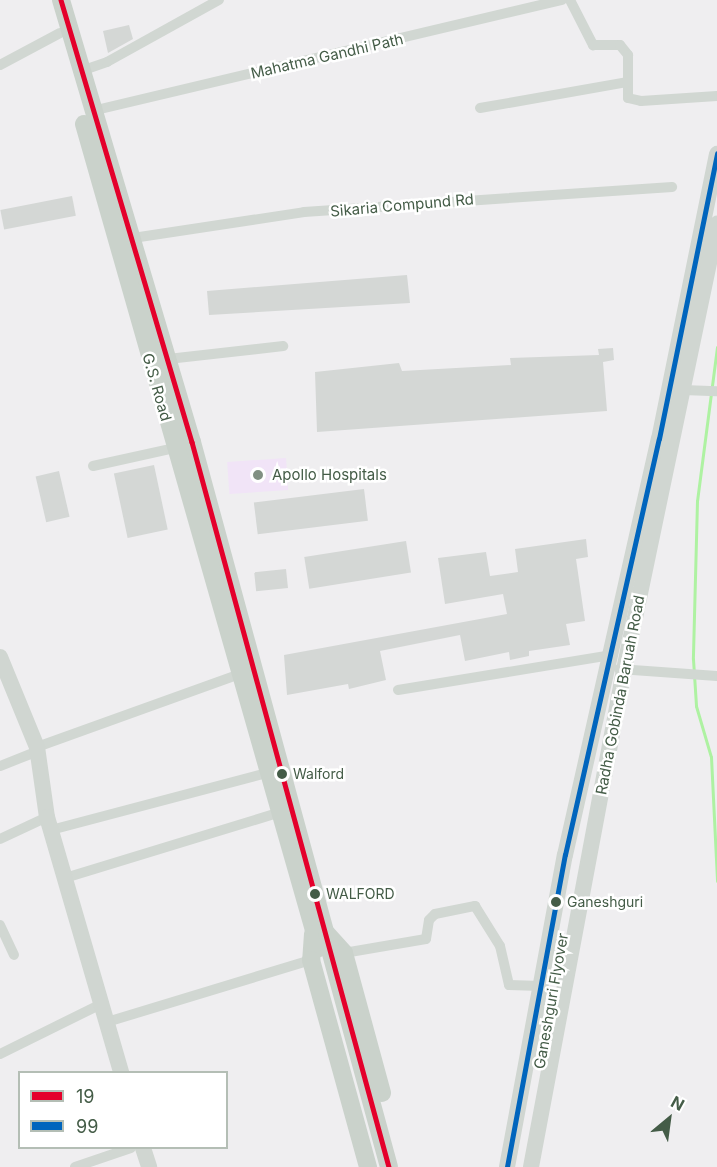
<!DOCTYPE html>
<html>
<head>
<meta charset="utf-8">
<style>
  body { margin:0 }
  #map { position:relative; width:717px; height:1167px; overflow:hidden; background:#efeef0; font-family:Inter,sans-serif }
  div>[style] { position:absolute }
  .medical>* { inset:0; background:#f1e4f7; transform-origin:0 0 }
  .stream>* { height:3px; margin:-1.5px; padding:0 1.5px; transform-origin:1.5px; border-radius:1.5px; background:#aef2a2 }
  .building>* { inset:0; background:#d4d7d5; transform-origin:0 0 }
  .street>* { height:10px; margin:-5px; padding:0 5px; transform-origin:5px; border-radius:5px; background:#d1d7d2 }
  .secondary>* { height:16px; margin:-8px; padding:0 8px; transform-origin:8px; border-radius:8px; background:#d0d6d1 }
  .primary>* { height:18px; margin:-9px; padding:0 9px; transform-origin:9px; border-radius:9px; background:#cad2cb }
  .bus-1>* { height:4.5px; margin:-2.25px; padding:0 2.25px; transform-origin:2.25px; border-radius:2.25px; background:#e4002b }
  .bus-2>* { height:4.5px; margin:-2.25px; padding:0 2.25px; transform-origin:2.25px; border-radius:2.25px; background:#0065bd }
  .dots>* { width:16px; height:16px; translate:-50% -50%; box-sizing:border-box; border:3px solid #fff; border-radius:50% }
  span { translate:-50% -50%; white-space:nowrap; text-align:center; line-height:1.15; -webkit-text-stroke:5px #fff; paint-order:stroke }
  .bus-label { font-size:14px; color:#445c47 }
  .left { translate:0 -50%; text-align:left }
  .street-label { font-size:15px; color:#445c47 }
  .poi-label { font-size:15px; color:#445c47 }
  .legend { position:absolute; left:18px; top:1071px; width:210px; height:78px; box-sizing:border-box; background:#fff; border:2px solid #b4beb5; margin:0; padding:8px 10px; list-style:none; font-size:18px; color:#445c47 }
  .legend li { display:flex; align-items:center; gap:12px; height:30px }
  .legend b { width:30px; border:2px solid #b4beb5 }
  .north { position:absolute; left:639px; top:1089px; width:60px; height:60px; -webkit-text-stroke:4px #fff; paint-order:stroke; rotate:29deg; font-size:16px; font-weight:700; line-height:24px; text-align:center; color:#445c47 }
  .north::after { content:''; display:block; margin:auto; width:21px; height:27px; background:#445c47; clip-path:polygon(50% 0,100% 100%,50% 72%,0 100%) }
</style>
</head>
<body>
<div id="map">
  <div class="medical">
    <i style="left:286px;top:458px;width:32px;height:59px;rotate:86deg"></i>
  </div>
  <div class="stream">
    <i style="left:717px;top:347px;width:155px;rotate:97.4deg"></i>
    <i style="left:697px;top:501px;width:158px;rotate:91.5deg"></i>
    <i style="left:693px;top:659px;width:47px;rotate:86.3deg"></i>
    <i style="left:696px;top:706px;width:53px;rotate:73.6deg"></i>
    <i style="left:711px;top:757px;width:124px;rotate:87.2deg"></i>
  </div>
  <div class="building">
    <i style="clip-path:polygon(129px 25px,133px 39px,108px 53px,103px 31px)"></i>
    <i style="left:72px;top:196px;width:20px;height:73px;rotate:79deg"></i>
    <i style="clip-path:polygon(407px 275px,410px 303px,209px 315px,207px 291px)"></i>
    <i style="clip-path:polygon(613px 348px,614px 360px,603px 362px,607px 411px,317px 432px,315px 372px,399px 363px,402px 371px,511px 365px,510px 358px,599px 355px,598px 349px)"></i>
    <i style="left:154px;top:465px;width:66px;height:41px;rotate:78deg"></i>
    <i style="left:59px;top:471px;width:47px;height:24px;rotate:77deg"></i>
    <i style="left:364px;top:489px;width:32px;height:111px;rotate:83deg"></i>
    <i style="clip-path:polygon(586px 539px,588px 557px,576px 559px,585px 621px,566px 624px,570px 645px,529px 651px,529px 656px,510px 660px,509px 652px,465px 661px,460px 635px,380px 651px,386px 680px,349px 689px,348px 684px,287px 695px,284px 655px,507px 614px,503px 594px,445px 604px,438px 558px,486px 552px,490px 576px,518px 572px,515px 549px)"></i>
    <i style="left:406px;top:541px;width:32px;height:103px;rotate:81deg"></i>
    <i style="left:286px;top:569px;width:19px;height:32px;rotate:84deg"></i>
  </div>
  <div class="street">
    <i style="left:570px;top:0;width:51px;rotate:62.9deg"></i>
    <i style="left:593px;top:45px;width:27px"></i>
    <i style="left:620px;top:45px;width:13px;rotate:51deg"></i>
    <i style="left:628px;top:55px;width:43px;rotate:90deg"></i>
    <i style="left:628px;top:98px;width:13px;rotate:13deg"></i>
    <i style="left:641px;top:101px;width:76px;rotate:-3.8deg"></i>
    <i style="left:0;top:65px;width:68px;rotate:-28.1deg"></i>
    <i style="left:81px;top:71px;width:28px;rotate:-19deg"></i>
    <i style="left:107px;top:62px;width:128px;rotate:-29deg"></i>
    <i style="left:480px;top:108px;width:149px;rotate:-10deg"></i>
    <i style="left:92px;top:111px;width:483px;rotate:-13.3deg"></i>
    <i style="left:133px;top:238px;width:173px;rotate:-8.6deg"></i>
    <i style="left:304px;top:212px;width:369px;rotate:-3.9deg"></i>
    <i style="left:168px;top:359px;width:116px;rotate:-6.4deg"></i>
    <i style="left:683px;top:390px;width:34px;rotate:2deg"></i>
    <i style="left:93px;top:466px;width:83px;rotate:-12.5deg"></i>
    <i style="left:619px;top:669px;width:98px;rotate:4.1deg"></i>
    <i style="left:398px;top:690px;width:217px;rotate:-9.3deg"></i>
    <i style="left:37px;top:747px;width:216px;rotate:-19.8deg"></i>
    <i style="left:0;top:766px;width:41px;rotate:-21.5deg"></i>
    <i style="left:51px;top:830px;width:223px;rotate:-14.8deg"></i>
    <i style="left:0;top:839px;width:52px;rotate:-25.1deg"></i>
    <i style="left:65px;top:878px;width:223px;rotate:-17deg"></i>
    <i style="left:0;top:925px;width:33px;rotate:65deg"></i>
    <i style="left:344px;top:953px;width:83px;rotate:-9.7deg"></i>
    <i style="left:426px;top:939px;width:19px;rotate:-81deg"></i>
    <i style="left:429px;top:920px;width:8px;rotate:-45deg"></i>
    <i style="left:435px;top:914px;width:41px;rotate:-11.3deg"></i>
    <i style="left:475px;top:906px;width:47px;rotate:58deg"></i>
    <i style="left:500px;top:946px;width:40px;rotate:77deg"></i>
    <i style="left:509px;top:985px;width:32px;rotate:2deg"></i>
    <i style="left:107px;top:1022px;width:213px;rotate:-16.9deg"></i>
    <i style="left:0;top:1054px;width:113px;rotate:-26.3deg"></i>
    <i style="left:75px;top:1167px;width:59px;rotate:-18.7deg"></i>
  </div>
  <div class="secondary">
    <i style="left:0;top:657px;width:97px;rotate:67.7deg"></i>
    <i style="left:37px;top:747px;width:71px;rotate:81.9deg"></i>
    <i style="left:47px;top:817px;width:266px;rotate:73.8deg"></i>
    <i style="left:143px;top:1148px;width:20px;rotate:72deg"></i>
    <i style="left:507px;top:1167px;width:317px;rotate:-79.5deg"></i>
    <i style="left:565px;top:855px;width:426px;rotate:-77.3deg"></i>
    <i style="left:659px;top:439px;width:291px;rotate:-78.5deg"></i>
    <i style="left:531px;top:1167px;width:506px;rotate:-79.4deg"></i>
    <i style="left:624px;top:670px;width:456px;rotate:-78.2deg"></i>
  </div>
  <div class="primary">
    <i style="left:61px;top:0;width:461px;rotate:73.5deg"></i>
    <i style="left:192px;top:442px;width:751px;rotate:74.8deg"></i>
    <i style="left:84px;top:124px;width:857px;rotate:74.08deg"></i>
    <i style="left:313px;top:934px;width:26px;rotate:94deg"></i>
    <i style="left:311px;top:960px;width:215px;rotate:74.6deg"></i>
    <i style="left:327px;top:934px;width:25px;rotate:48deg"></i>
    <i style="left:344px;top:953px;width:145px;rotate:74.8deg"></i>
  </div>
  <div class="bus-1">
    <i style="left:61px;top:0;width:461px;rotate:73.5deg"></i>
    <i style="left:192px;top:442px;width:751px;rotate:74.8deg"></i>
  </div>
  <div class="bus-2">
    <i style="left:507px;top:1167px;width:317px;rotate:-79.5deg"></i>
    <i style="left:565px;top:855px;width:426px;rotate:-77.3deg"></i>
    <i style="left:659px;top:439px;width:291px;rotate:-78.5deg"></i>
  </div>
  <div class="dots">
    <i style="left:258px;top:475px;background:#808f82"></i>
    <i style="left:282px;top:774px;background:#445c47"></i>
    <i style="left:315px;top:894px;background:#445c47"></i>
    <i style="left:556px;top:902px;background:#445c47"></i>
  </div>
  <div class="bus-label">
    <span class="left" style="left:293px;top:774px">Walford</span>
    <span class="left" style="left:326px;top:894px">WALFORD</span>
    <span class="left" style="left:567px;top:902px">Ganeshguri</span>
  </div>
  <div class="street-label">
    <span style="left:327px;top:56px;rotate:-13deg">Mahatma Gandhi Path</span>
    <span style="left:402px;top:205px;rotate:-5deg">Sikaria Compund Rd</span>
    <span style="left:157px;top:387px;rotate:74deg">G.S. Road</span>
    <span style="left:620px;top:695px;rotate:-79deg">Radha Gobinda Baruah Road</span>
    <span style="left:551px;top:1001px;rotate:-80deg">Ganeshguri Flyover</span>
  </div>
  <div class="poi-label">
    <span class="left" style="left:272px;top:475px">Apollo Hospitals</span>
  </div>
  <ul class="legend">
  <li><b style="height:8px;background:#e4002b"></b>19</li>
  <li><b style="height:8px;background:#0065bd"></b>99</li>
  </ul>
  <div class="north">N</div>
</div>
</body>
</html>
